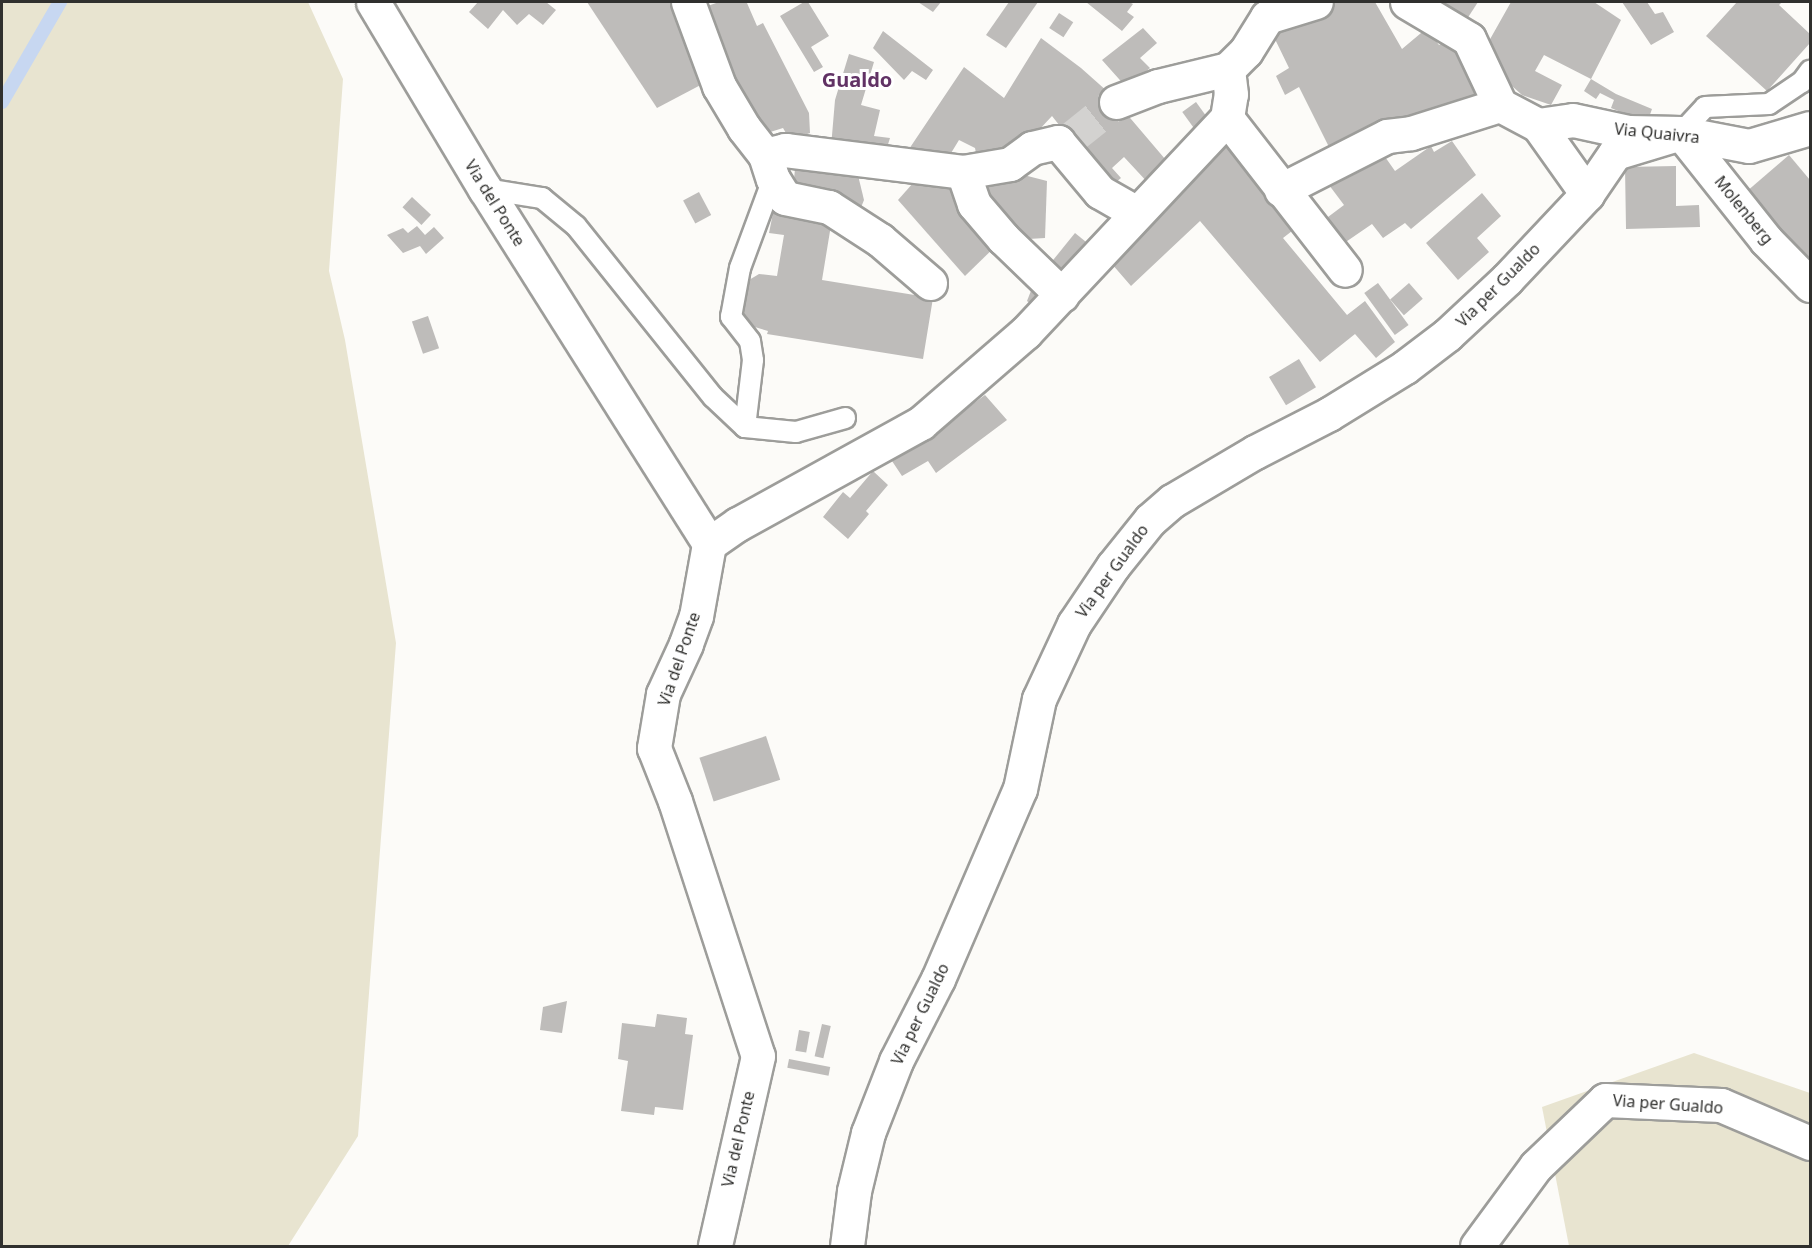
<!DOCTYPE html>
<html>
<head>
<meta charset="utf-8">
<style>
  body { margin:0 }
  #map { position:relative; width:1812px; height:1248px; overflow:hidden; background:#fcfbf8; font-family:"Noto Sans",sans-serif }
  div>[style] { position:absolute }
  .green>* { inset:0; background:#e8e4d0 }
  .stream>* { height:14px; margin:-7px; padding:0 7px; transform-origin:7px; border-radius:7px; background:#c7d7f1 }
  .building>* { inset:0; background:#bebcba; transform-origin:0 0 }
  .street-tunnel>* { height:33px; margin-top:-16.5px; transform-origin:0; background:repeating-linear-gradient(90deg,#d3d2d0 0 33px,transparent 0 49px) }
  .roads { filter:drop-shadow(2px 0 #9d9d9a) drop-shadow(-2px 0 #9d9d9a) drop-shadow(0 2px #9d9d9a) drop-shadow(0 -2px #9d9d9a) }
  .lane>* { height:20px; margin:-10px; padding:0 10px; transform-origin:10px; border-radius:10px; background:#fff }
  .street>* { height:33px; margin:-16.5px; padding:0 16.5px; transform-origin:16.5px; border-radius:16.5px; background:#fff }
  span { translate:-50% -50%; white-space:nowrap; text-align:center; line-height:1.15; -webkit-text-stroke:6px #fff; paint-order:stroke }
  .street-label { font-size:16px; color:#30302e }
  .quarter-label { font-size:20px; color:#613265; font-weight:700 }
  .frame { position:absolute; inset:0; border:3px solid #30302e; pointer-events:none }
</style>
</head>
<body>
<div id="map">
  <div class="green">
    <i style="clip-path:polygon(2px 2px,308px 2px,343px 79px,329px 271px,345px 340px,396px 643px,358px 1136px,288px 1246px,2px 1246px)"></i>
    <i style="clip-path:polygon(1694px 1053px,1810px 1093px,1810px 1246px,1569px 1246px,1542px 1107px)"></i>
  </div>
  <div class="stream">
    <i style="left:2px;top:102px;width:116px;rotate:-59.9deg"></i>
  </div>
  <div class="building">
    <i style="clip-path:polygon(478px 2px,546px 2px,556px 10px,543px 25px,529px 14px,517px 25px,503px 10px,488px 29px,469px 12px)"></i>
    <i style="clip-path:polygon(587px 2px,681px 2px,712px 79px,657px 108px)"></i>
    <i style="clip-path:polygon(719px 2px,751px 2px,747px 3px,757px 26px,763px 23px,809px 113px,810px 133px,790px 140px,783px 128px,764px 134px,722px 74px,699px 9px)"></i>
    <i style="clip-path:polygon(804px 2px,808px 2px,829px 36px,811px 47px,823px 67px,814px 72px,780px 16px)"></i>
    <i style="clip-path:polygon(918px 2px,941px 2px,933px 12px)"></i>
    <i style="clip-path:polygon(1009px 2px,1038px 2px,1006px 48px,986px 35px)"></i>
    <i style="clip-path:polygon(1086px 2px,1129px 2px,1133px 4px,1127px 12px,1134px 17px,1122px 31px)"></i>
    <i style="clip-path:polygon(1336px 2px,1375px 2px,1402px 49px,1427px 28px,1439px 45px,1452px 38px,1480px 105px,1452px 119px,1444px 104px,1334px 157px,1299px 87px,1285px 95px,1276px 76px,1289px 68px,1272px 33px)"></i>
    <i style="clip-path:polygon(1427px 2px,1478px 2px,1467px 19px)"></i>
    <i style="clip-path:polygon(1511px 2px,1594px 2px,1621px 20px,1591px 79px,1544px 55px,1535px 71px,1562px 85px,1551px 105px,1522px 95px,1480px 57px)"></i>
    <i style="clip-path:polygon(1622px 2px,1647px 2px,1655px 14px,1663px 12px,1674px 32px,1651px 45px)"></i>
    <i style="clip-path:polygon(1737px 2px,1782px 2px,1779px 5px,1810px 34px,1810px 43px,1767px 91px,1706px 36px)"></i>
    <i style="left:1059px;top:13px;width:17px;height:18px;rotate:33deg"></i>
    <i style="clip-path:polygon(1143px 28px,1157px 43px,1140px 58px,1150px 68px,1127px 88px,1102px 60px)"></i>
    <i style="clip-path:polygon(883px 31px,933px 70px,926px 80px,912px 71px,904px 80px,873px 48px)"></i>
    <i style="clip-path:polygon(1041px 38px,1081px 68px,1108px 92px,1171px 166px,1150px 185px,1124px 157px,1112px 168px,1121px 178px,1109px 188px,1052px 116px,1038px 131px,978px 163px,975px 148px,959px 140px,945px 163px,905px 155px,964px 67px,1004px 98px)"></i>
    <i style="clip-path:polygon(849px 54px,874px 62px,861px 105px,880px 110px,874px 136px,890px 138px,885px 154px,831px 147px,835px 100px)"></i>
    <i style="clip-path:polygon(1591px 79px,1616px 94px,1652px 109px,1647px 123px,1611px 108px,1614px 100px,1600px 93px,1596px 99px,1584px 91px)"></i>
    <i style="left:1196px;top:102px;width:24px;height:17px;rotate:54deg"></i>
    <i style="clip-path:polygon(1225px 140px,1292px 231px,1283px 238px,1347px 315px,1365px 301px,1395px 342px,1376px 358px,1355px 334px,1320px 362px,1200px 221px,1131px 286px,1105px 256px)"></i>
    <i style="clip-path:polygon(1452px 141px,1476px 175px,1411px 229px,1405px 223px,1383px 238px,1372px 224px,1337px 248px,1316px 226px,1344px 205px,1326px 181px,1376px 144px,1395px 171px,1431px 146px,1434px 152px)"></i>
    <i style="clip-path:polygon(1789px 155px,1810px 180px,1810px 265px,1746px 192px)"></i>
    <i style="clip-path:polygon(796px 158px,856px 167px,864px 200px,860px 210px,793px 190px)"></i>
    <i style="clip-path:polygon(1676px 166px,1676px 206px,1699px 205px,1700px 227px,1626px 229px,1625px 167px)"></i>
    <i style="clip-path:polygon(1012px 172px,1047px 181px,1045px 238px,1010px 240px,981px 206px,979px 176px)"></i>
    <i style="clip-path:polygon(921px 174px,940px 177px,1002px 240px,965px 276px,898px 200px)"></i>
    <i style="left:699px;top:192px;width:26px;height:18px;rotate:62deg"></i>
    <i style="clip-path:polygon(1482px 193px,1501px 216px,1477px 238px,1489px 252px,1458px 280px,1426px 243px)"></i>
    <i style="left:412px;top:197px;width:26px;height:14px;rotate:43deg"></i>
    <i style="clip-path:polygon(774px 208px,832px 219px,822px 280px,933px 298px,923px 359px,767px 334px,768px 331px,748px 325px,740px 316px,744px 283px,759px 274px,777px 276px,784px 235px,769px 233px)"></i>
    <i style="clip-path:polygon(417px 226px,425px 235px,434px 227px,444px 238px,426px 254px,420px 246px,403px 253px,387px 235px,403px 228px,408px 233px)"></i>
    <i style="left:1075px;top:233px;width:19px;height:43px;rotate:39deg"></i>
    <i style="clip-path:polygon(1034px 283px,1050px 296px,1038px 310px,1027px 301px)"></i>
    <i style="left:1378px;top:283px;width:52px;height:17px;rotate:54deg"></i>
    <i style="left:1409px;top:283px;width:21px;height:25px;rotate:49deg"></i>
    <i style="left:428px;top:316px;width:34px;height:17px;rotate:71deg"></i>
    <i style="left:1299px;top:359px;width:33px;height:35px;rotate:59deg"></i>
    <i style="clip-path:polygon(985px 395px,1007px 420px,936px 473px,928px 461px,902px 476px,890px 458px,917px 445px)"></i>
    <i style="clip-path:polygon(873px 471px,888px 485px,866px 511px,869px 514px,848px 539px,823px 517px,843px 492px,850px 498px)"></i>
    <i style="left:766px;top:736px;width:46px;height:70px;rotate:72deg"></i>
    <i style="clip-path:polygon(567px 1001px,562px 1033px,540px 1030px,543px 1007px)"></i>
    <i style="clip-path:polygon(657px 1014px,687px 1018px,685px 1034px,693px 1035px,683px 1110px,655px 1107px,654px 1115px,621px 1111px,628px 1061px,618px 1059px,622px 1023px,655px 1027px)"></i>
    <i style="left:822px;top:1024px;width:9px;height:33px;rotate:13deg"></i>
    <i style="left:799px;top:1030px;width:11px;height:21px;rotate:10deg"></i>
    <i style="left:789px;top:1059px;width:42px;height:9px;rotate:11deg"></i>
  </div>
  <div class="street-tunnel">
    <i style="left:1070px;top:139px;width:59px;rotate:-38.8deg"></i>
  </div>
  <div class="roads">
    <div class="lane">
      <i style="left:1681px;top:133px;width:35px;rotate:-47deg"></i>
      <i style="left:1705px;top:107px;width:64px;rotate:-2.7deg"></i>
      <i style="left:1769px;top:104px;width:40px;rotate:-34deg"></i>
      <i style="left:1802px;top:82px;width:14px;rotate:-54deg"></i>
      <i style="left:485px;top:189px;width:58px;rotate:9deg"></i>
      <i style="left:542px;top:198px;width:44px;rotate:39.5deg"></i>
      <i style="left:576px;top:226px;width:219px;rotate:51.3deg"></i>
      <i style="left:713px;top:397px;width:44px;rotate:43.2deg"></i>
      <i style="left:745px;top:427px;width:51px;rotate:5.6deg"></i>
      <i style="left:796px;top:432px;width:51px;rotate:-15.9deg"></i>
      <i style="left:745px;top:427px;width:67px;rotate:-83.2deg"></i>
      <i style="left:753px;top:360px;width:19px;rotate:-99deg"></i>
      <i style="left:750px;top:341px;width:31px;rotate:-128deg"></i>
      <i style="left:731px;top:317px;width:50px;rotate:-79.6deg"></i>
      <i style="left:740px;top:268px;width:95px;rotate:-69.7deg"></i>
    </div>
    <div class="street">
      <i style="left:373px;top:2px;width:218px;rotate:59.1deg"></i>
      <i style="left:485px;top:189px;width:420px;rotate:57.7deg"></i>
      <i style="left:709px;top:544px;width:73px;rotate:100.2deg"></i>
      <i style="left:696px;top:616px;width:30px;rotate:110deg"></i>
      <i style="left:686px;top:644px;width:55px;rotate:114.7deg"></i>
      <i style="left:663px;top:694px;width:55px;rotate:99.5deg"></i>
      <i style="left:654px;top:748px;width:57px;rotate:68.4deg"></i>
      <i style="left:675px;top:801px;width:268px;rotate:72deg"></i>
      <i style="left:758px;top:1056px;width:195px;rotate:102.8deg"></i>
      <i style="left:688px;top:2px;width:90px;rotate:69.7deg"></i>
      <i style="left:719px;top:86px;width:49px;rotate:59.2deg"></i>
      <i style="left:744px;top:128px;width:34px;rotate:52deg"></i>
      <i style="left:765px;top:155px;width:25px;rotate:72deg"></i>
      <i style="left:773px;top:179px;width:22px;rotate:58deg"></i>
      <i style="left:785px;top:198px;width:45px;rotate:11.6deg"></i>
      <i style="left:829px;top:207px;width:61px;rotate:32.9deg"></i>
      <i style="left:880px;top:240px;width:66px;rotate:40.7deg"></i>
      <i style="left:1407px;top:2px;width:72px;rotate:30.8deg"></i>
      <i style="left:1469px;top:39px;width:73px;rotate:64.8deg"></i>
      <i style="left:1500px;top:105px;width:43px;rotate:27.8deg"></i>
      <i style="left:1538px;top:125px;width:85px;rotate:54.6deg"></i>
      <i style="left:1116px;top:102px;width:45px;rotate:-20.9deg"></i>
      <i style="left:1158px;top:86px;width:72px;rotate:-13.7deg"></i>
      <i style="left:1228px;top:69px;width:25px;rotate:-45deg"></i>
      <i style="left:1246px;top:51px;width:40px;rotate:-58deg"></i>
      <i style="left:1267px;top:17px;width:51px;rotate:-17deg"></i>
      <i style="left:1227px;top:118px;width:192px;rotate:52.2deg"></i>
      <i style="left:1538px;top:125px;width:35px;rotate:-8deg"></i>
      <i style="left:1573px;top:120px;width:56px;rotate:12.3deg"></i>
      <i style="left:1628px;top:132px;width:53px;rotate:1.1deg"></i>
      <i style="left:1681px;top:133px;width:69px;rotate:10.8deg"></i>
      <i style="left:1749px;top:146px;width:64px;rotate:-16.4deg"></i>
      <i style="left:765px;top:155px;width:21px;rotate:-14deg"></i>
      <i style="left:785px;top:150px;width:179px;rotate:7deg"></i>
      <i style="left:963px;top:172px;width:48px;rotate:-9.7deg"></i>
      <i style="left:1010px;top:164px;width:27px;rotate:-36deg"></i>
      <i style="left:1032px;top:148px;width:27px;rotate:-13deg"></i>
      <i style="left:1058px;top:142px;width:65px;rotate:50deg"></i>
      <i style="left:1100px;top:192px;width:40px;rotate:29.7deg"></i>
      <i style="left:963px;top:172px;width:34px;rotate:71deg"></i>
      <i style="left:974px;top:204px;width:45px;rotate:49.5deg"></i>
      <i style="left:1003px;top:238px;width:82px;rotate:44deg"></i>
      <i style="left:1281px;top:190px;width:119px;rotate:-27deg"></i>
      <i style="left:1387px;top:136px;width:24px;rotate:-7deg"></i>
      <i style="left:1411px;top:133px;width:93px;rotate:-17.5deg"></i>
      <i style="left:709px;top:544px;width:35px;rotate:-35deg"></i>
      <i style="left:738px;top:524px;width:209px;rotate:-28.9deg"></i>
      <i style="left:921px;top:423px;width:138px;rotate:-40.9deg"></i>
      <i style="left:1025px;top:333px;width:295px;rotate:-46.8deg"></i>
      <i style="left:1227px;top:118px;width:24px;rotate:-81deg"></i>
      <i style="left:1231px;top:94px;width:25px;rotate:-97deg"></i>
      <i style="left:847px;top:1246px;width:55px;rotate:-82.7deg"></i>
      <i style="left:854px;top:1191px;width:60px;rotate:-76.4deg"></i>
      <i style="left:868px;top:1133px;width:77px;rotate:-68.7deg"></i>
      <i style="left:896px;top:1061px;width:92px;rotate:-62.9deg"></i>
      <i style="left:938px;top:979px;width:207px;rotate:-66.7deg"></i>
      <i style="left:1020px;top:789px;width:92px;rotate:-78.1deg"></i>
      <i style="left:1039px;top:699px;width:83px;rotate:-65deg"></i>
      <i style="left:1074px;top:624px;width:70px;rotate:-56.1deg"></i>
      <i style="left:1113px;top:566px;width:59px;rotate:-51.2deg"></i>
      <i style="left:1150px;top:520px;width:29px;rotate:-41deg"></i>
      <i style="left:1172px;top:501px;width:96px;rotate:-30.6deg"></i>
      <i style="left:1255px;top:452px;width:83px;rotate:-27.2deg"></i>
      <i style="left:1329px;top:414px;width:89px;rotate:-31.7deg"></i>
      <i style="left:1405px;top:367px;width:53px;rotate:-37.3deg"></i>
      <i style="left:1447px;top:335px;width:82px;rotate:-43deg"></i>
      <i style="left:1507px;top:279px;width:117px;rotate:-46.7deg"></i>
      <i style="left:1587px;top:194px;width:50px;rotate:-55.7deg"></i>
      <i style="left:1615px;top:153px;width:69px;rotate:-16.9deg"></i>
      <i style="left:1681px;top:133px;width:137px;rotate:51.5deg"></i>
      <i style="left:1766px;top:240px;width:63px;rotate:45.6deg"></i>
      <i style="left:1477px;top:1246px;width:99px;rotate:-53.6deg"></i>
      <i style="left:1536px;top:1166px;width:95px;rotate:-43.7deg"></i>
      <i style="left:1605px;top:1100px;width:116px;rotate:2.5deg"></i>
      <i style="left:1721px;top:1105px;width:97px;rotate:23.1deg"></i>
    </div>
  </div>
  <div class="street-label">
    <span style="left:1657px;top:133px;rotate:6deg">Via Quaivra</span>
    <span style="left:495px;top:203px;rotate:58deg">Via del Ponte</span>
    <span style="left:1744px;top:210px;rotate:51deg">Molenberg</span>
    <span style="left:1498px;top:285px;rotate:-45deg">Via per Gualdo</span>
    <span style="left:1112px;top:571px;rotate:-54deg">Via per Gualdo</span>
    <span style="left:679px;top:659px;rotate:-71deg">Via del Ponte</span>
    <span style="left:920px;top:1014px;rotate:-64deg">Via per Gualdo</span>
    <span style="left:1668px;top:1104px;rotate:4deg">Via per Gualdo</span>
    <span style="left:738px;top:1139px;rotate:-77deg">Via del Ponte</span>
  </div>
  <div class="quarter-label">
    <span style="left:857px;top:79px">Gualdo</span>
  </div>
  <div class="frame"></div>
</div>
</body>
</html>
